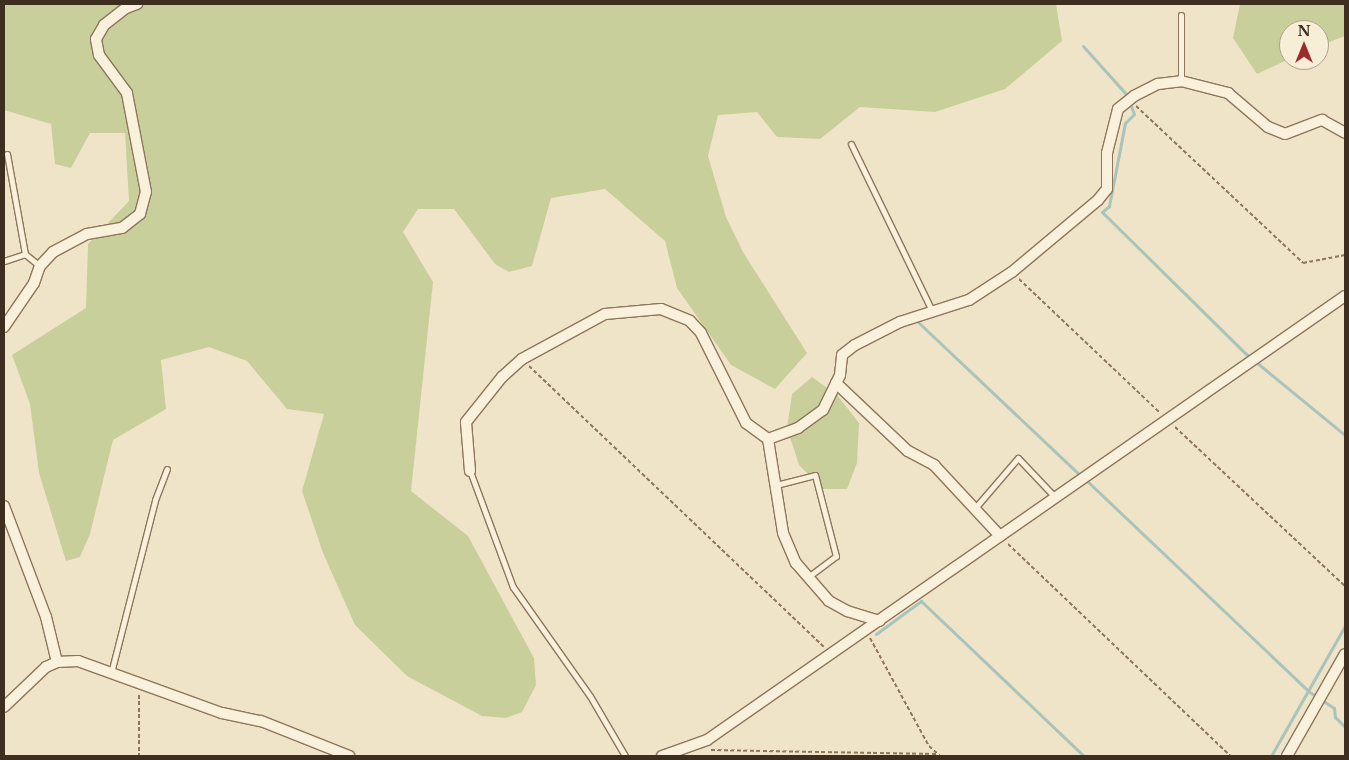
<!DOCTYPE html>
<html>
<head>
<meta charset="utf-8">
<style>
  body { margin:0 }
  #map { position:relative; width:1349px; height:760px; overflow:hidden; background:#f0e4c8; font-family:"Libre Baskerville",serif }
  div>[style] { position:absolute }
  .green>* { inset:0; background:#c9cf9b }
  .stream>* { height:3px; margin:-1.5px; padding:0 1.5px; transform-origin:1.5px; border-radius:1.5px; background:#a9c4bc }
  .path>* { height:2px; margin-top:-1px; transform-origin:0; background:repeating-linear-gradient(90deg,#8d765c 0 4px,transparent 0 6.5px) }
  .roads { filter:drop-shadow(1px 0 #8d765c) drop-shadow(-1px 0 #8d765c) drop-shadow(0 1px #8d765c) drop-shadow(0 -1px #8d765c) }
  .lane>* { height:5px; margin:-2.5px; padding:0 2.5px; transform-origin:2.5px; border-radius:2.5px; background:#faf1dc }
  .street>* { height:10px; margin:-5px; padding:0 5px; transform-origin:5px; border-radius:5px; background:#faf1dc }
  span { translate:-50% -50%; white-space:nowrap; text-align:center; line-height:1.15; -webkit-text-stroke:4px #f7eed8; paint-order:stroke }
  .frame { position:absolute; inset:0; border:5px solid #3d2e20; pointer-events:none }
  .north { position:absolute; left:1279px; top:20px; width:50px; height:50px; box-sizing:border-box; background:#f7eed8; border:1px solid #ada18e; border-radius:50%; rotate:0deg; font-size:14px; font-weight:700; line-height:20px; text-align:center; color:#3d2e20 }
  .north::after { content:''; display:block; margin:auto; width:18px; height:22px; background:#9e2a2b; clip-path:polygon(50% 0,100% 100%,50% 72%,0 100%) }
</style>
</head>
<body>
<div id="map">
  <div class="green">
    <i style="clip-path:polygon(4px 4px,1056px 4px,1062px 41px,1005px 89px,935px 112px,860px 107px,820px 139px,777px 137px,757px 112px,718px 115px,708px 156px,726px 217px,743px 252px,807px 353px,775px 389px,731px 365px,677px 288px,665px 241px,605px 189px,551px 198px,532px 266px,509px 272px,495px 264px,454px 209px,418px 209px,403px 232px,433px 282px,411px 491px,468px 536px,534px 658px,536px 685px,522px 712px,506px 718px,482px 716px,407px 676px,355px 625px,323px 553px,302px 491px,324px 414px,287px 409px,247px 361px,209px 347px,161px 360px,166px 409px,113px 440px,90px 534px,80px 557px,66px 561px,39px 473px,30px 404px,12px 355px,86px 308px,88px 244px,129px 201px,125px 133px,90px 133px,71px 168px,55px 164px,51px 124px,4px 110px)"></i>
    <i style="clip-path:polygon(1240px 4px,1345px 4px,1345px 36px,1319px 46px,1319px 30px,1289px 30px,1289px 59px,1257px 74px,1233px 38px)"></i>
    <i style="clip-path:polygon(812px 377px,837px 395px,859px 423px,857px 463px,847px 489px,823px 489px,799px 465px,787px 428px,792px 394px)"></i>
  </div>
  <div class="stream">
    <i style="left:1083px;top:46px;width:66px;rotate:48.1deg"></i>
    <i style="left:1127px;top:95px;width:20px;rotate:70deg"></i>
    <i style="left:1134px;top:114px;width:13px;rotate:135deg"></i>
    <i style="left:1125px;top:123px;width:85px;rotate:100.9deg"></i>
    <i style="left:1109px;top:206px;width:9px;rotate:139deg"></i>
    <i style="left:1102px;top:212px;width:201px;rotate:44.6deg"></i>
    <i style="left:1245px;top:353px;width:129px;rotate:39.4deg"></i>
    <i style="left:918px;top:322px;width:224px;rotate:43.4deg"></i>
    <i style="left:1086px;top:480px;width:306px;rotate:43.5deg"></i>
    <i style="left:1308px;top:691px;width:31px;rotate:33deg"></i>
    <i style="left:1334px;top:708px;width:9px;rotate:84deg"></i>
    <i style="left:1335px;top:717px;width:14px;rotate:45deg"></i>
    <i style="left:876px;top:634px;width:56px;rotate:-36.3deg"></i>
    <i style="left:921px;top:601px;width:225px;rotate:43.6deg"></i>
    <i style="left:1271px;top:756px;width:150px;rotate:-60.4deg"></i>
  </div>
  <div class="path">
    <i style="left:1136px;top:106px;width:229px;rotate:43.2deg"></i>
    <i style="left:1303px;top:263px;width:43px;rotate:-10.8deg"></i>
    <i style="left:1019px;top:279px;width:193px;rotate:43.5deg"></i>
    <i style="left:529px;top:366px;width:407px;rotate:43.6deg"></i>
    <i style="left:1175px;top:427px;width:233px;rotate:43.1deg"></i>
    <i style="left:1008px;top:544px;width:308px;rotate:43.6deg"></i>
    <i style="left:870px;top:638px;width:123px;rotate:61.4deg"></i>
    <i style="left:929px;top:746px;width:15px;rotate:42deg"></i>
    <i style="left:139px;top:695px;width:61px;rotate:90deg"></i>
    <i style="left:711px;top:750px;width:226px;rotate:1deg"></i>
  </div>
  <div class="roads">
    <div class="lane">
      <i style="left:1181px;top:15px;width:66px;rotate:90deg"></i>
      <i style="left:851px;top:144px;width:186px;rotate:64.1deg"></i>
      <i style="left:7px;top:154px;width:102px;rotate:79.8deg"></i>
      <i style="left:25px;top:254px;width:19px;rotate:39deg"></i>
      <i style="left:4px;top:261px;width:22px;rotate:-18deg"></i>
      <i style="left:470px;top:471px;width:124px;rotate:69.7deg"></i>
      <i style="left:513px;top:587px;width:133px;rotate:54.8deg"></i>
      <i style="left:590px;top:696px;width:69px;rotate:59.7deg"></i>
      <i style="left:776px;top:485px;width:40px;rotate:-14.4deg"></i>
      <i style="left:815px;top:475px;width:84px;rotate:75.5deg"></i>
      <i style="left:836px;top:556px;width:35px;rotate:143deg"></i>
      <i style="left:975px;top:508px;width:66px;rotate:-49.3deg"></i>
      <i style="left:1018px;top:458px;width:54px;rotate:46.5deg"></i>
      <i style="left:111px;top:673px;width:179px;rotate:-75.7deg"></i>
      <i style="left:155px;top:500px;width:33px;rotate:-69deg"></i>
    </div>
    <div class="street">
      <i style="left:4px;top:327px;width:53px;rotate:-55.7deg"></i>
      <i style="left:34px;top:283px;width:18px;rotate:-71deg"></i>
      <i style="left:40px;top:266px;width:19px;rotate:-47deg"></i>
      <i style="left:53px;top:252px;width:38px;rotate:-28deg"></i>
      <i style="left:87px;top:234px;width:36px;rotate:-10deg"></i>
      <i style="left:122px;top:228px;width:23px;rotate:-38deg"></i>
      <i style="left:140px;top:214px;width:23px;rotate:-75deg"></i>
      <i style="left:146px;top:192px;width:101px;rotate:-100.9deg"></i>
      <i style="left:127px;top:93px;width:47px;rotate:-126.4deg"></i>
      <i style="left:99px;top:55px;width:16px;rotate:-101deg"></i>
      <i style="left:96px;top:39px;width:16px;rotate:-60deg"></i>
      <i style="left:104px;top:25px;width:28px;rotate:-38deg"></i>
      <i style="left:126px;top:8px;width:12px;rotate:-20deg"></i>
      <i style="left:836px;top:383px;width:99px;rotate:43.4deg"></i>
      <i style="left:908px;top:451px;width:30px;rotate:28deg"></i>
      <i style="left:934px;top:465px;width:97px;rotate:47.1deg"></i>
      <i style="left:768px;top:439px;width:32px;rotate:-20deg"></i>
      <i style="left:798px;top:428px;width:31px;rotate:-36deg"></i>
      <i style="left:823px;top:410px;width:39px;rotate:-64deg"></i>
      <i style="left:840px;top:375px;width:20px;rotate:-84deg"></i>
      <i style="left:842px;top:355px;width:16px;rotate:-38deg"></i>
      <i style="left:855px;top:345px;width:51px;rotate:-27.1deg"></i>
      <i style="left:900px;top:322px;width:72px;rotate:-17.7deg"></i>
      <i style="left:969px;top:300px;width:51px;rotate:-33.1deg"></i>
      <i style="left:1012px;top:272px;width:112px;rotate:-39.9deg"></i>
      <i style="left:1098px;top:200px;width:14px;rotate:-51deg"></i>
      <i style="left:1107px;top:189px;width:36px;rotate:-90deg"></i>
      <i style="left:1107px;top:153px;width:45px;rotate:-76deg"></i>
      <i style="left:1118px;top:109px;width:21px;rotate:-39deg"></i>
      <i style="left:1134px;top:96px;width:27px;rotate:-27deg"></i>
      <i style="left:1158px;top:84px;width:23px;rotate:-7deg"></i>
      <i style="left:1181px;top:81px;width:49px;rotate:14.3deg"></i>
      <i style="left:1228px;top:93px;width:52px;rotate:40.4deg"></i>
      <i style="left:1268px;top:127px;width:18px;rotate:22deg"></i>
      <i style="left:1285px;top:134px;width:40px;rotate:-21deg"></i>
      <i style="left:1322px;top:120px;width:26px;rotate:29deg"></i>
      <i style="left:470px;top:471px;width:49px;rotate:-94.7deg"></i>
      <i style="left:466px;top:422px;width:58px;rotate:-51.3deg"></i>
      <i style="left:502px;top:377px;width:27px;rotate:-42deg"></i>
      <i style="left:522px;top:359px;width:94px;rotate:-28.5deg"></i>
      <i style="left:605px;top:314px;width:56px;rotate:-5.1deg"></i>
      <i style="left:661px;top:309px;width:31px;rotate:22deg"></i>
      <i style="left:690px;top:321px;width:16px;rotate:47deg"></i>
      <i style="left:701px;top:333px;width:101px;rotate:63.4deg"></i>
      <i style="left:746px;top:423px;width:27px;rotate:36deg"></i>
      <i style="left:768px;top:439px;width:95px;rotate:80.9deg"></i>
      <i style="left:783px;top:533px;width:33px;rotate:67deg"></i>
      <i style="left:796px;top:563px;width:50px;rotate:49deg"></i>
      <i style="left:829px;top:601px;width:21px;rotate:29deg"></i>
      <i style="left:847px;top:611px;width:34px;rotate:17deg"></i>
      <i style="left:4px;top:506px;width:119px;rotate:69.3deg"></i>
      <i style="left:46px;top:617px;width:46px;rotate:76.3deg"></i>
      <i style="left:4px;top:707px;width:58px;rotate:-43.6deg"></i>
      <i style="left:46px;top:667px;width:12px;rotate:-24deg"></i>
      <i style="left:57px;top:662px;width:21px;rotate:-3deg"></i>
      <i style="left:78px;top:661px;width:153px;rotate:19.9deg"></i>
      <i style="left:222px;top:713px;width:40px;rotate:12deg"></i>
      <i style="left:261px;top:721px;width:95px;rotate:21.7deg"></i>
      <i style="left:662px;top:756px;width:48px;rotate:-19.6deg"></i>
      <i style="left:707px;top:740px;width:777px;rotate:-34.84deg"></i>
      <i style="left:1287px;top:756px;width:117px;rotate:-60.4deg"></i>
    </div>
  </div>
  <div class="frame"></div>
  <div class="north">N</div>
</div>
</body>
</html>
